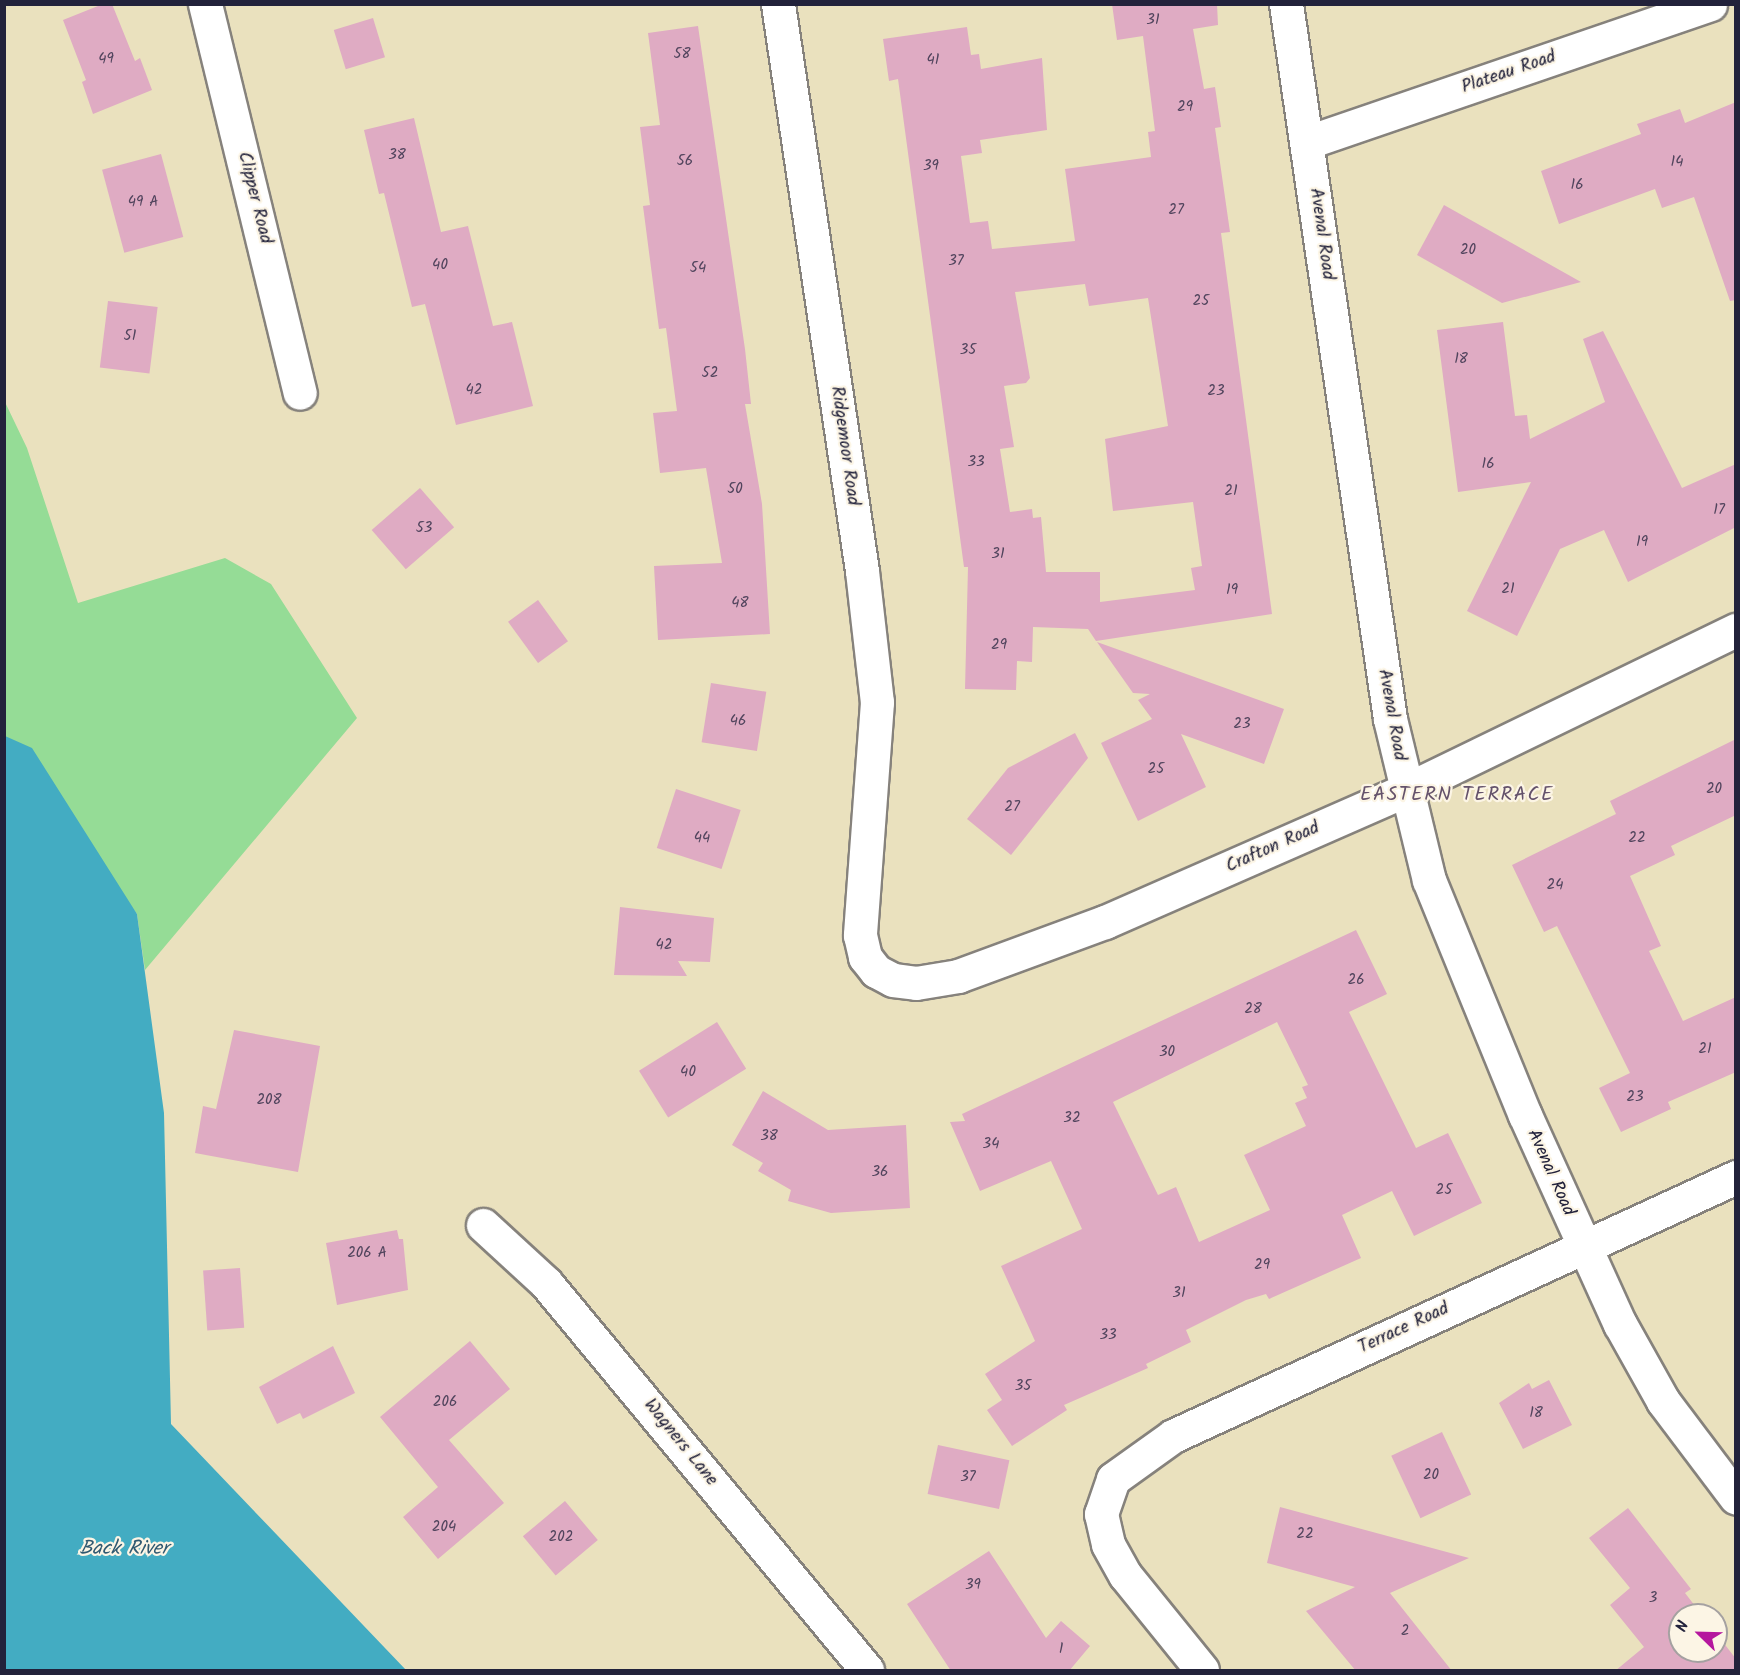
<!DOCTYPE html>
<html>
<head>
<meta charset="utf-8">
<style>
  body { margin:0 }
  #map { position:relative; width:1740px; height:1675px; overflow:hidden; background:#eae1be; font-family:Kalam,sans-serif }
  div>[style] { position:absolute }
  .green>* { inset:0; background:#95dc96 }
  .water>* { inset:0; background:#43acc2 }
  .building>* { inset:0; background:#dfabc3; transform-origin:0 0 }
  .roads { filter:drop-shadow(2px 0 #86827c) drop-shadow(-2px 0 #86827c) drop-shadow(0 2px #86827c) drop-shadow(0 -2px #86827c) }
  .minor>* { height:33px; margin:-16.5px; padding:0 16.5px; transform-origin:16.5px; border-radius:16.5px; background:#fff }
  span { translate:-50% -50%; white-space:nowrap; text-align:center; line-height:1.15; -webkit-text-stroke:4.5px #fcf5e5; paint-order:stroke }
  .number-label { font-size:15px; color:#51445d }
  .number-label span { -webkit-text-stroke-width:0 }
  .street-label { font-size:18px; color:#22223b }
  .neighbourhood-label { font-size:20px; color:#64526b; letter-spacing:1.5px }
  .water-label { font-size:20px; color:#2f5971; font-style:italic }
  .frame { position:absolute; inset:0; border:6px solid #22223b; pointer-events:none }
  .north { position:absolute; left:1668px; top:1603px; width:60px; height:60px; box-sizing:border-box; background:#fcf5e5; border:2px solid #a5a1a1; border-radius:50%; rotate:293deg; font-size:16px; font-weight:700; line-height:24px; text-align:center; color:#22223b }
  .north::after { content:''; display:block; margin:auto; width:21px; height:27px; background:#b5179e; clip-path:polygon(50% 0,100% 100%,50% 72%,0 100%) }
</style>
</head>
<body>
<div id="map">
  <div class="green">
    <i style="clip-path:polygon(4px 400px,27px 448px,78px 603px,225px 558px,271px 584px,357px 718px,145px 970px,137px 914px,5px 736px)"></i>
  </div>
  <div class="water">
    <i style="clip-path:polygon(5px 736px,32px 748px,137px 914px,164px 1113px,171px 1424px,406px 1670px,5px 1670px)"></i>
  </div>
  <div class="building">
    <i style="clip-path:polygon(103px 4px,112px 4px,135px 61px,140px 58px,152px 90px,93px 114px,82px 82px,86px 80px,63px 20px)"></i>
    <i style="clip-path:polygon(evenodd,1112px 4px,1217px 4px,1218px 25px,1193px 29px,1204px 89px,1215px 87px,1221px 127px,1215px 128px,1230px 232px,1221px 233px,1272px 614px,1096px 641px,1088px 629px,1033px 627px,1032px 662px,1017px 661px,1016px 690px,965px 689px,968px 567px,964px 567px,898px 79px,889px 81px,883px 39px,967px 27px,971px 55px,979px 54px,981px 69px,1042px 58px,1047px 130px,980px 140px,982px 153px,961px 156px,970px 223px,988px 221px,992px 249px,1075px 241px,1065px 169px,1151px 157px,1148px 132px,1155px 131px,1143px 36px,1117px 40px,1112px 4px,1085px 284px,1089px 306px,1148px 298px,1168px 426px,1105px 439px,1113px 511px,1193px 502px,1202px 566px,1191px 568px,1195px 590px,1100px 602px,1100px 572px,1046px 572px,1041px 517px,1033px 518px,1032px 509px,1010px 512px,1000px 449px,1014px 447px,1004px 386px,1026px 383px,1030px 378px,1015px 292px,1085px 284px)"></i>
    <i style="left:373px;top:18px;width:41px;height:41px;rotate:73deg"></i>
    <i style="clip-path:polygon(698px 26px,745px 349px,751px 404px,745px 404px,762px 504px,770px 634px,658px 640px,654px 566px,722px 563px,706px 468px,660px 473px,653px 413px,677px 411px,666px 328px,659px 329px,643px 206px,650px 205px,640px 127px,660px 125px,648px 33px)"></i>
    <i style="clip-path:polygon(1736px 102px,1736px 300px,1730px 301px,1694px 197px,1662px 208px,1655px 189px,1559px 224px,1541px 171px,1641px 134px,1637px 124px,1680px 109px,1685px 123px)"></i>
    <i style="clip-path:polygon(414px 118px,441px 232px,468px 226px,493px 326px,512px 322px,533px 406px,456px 425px,425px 304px,412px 307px,384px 193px,379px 194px,364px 130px)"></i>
    <i style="left:161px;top:154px;width:86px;height:61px;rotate:75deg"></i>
    <i style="clip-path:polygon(1444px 205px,1581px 282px,1502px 303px,1417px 255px)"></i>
    <i style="left:108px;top:301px;width:50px;height:67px;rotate:7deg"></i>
    <i style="clip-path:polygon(1503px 322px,1515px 416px,1527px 415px,1530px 439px,1605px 402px,1583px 339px,1603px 331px,1682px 488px,1736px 464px,1736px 527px,1628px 582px,1604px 530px,1560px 549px,1517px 636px,1467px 611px,1531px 482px,1458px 492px,1437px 330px)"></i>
    <i style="left:420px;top:488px;width:52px;height:64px;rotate:49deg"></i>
    <i style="left:538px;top:600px;width:51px;height:37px;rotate:54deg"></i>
    <i style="clip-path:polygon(1097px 642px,1284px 709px,1264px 764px,1181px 734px,1206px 787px,1138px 821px,1101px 743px,1152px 719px,1138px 700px,1150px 694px,1133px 693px)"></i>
    <i style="left:711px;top:683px;width:56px;height:60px;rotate:9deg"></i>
    <i style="clip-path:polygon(1075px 733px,1088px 758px,1011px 855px,967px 819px,1008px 768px)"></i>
    <i style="clip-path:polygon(1736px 739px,1736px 815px,1671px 846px,1675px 855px,1630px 876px,1661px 946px,1649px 951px,1683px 1021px,1736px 997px,1736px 1072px,1668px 1102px,1671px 1109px,1621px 1132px,1599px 1088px,1630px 1073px,1557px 926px,1544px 932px,1512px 865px,1616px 814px,1610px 801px)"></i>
    <i style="left:676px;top:789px;width:68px;height:62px;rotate:18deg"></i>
    <i style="clip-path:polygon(620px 907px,714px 918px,710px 962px,678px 961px,687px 976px,614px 975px)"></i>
    <i style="clip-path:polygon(evenodd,1356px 930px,1387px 994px,1349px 1012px,1416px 1148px,1448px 1133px,1482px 1203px,1414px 1236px,1392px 1191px,1342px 1215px,1361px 1258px,1269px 1299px,1266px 1294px,1246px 1300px,1186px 1330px,1191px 1342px,1146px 1364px,1148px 1368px,1064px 1405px,1067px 1410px,1012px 1446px,987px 1410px,1002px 1400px,985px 1374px,1035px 1341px,1001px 1266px,1082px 1229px,1051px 1161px,980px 1191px,950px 1122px,965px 1121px,962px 1114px,1356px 930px,1277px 1022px,1308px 1085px,1302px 1087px,1307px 1098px,1295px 1103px,1306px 1126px,1244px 1155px,1270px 1210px,1199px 1242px,1176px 1187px,1158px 1195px,1113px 1102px,1277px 1022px)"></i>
    <i style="left:717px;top:1022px;width:55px;height:92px;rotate:58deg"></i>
    <i style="clip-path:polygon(234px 1030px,320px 1046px,298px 1172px,195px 1153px,203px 1106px,216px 1109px)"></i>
    <i style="clip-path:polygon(763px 1091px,828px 1130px,906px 1125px,910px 1208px,831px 1213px,788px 1201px,791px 1190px,758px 1171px,763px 1163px,732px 1145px)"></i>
    <i style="clip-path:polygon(397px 1230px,399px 1239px,403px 1239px,408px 1290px,337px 1305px,326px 1243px)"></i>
    <i style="left:240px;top:1268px;width:60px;height:37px;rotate:86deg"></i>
    <i style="clip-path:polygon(470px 1341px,510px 1389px,449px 1440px,504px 1503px,438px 1559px,403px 1517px,438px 1487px,380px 1417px)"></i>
    <i style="clip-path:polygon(333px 1346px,355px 1393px,303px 1419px,300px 1413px,277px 1424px,259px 1387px)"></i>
    <i style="clip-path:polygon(1549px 1380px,1572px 1425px,1523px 1449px,1499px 1403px,1529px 1383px,1532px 1389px)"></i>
    <i style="left:1442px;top:1432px;width:69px;height:56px;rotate:65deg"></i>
    <i style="left:938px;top:1445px;width:73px;height:50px;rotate:12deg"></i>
    <i style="left:565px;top:1501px;width:51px;height:55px;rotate:50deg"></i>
    <i style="clip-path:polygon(1280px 1507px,1469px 1558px,1390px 1593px,1452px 1671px,1356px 1671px,1306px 1611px,1355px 1587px,1267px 1563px)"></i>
    <i style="clip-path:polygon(1628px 1508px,1691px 1589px,1685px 1593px,1702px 1615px,1680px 1615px,1680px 1651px,1716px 1651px,1716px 1633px,1736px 1659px,1736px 1671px,1615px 1671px,1644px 1647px,1610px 1605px,1630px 1588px,1589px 1538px)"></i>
    <i style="clip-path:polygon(989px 1551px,1046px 1638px,1061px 1621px,1090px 1646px,1069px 1671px,951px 1671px,907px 1604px)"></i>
  </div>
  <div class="roads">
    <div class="minor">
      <i style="left:205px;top:4px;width:400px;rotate:76.3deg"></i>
      <i style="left:778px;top:4px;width:573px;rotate:81.57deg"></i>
      <i style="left:862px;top:571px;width:132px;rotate:83.5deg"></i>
      <i style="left:877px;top:702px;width:234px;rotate:94.2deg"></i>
      <i style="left:860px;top:935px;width:23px;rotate:77deg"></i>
      <i style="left:865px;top:957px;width:18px;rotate:52deg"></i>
      <i style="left:876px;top:971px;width:19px;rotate:28deg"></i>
      <i style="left:893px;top:980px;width:23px;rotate:7deg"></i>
      <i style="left:916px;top:983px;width:43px;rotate:-9.5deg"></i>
      <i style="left:958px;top:976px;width:157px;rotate:-20.2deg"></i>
      <i style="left:1105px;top:922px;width:326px;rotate:-23.7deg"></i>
      <i style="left:1404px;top:791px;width:369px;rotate:-25.9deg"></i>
      <i style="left:1286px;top:4px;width:723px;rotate:81.72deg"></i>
      <i style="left:1390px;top:719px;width:166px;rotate:76.4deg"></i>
      <i style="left:1429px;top:880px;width:254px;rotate:67.8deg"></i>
      <i style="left:1525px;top:1115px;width:230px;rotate:65.6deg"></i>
      <i style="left:1620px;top:1324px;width:88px;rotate:60.8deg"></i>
      <i style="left:1663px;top:1401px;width:121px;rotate:53deg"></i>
      <i style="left:1308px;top:142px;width:425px;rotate:-18.9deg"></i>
      <i style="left:483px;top:1225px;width:86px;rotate:42.6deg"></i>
      <i style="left:546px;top:1283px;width:503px;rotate:50.33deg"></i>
      <i style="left:1202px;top:1670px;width:122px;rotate:-129deg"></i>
      <i style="left:1125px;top:1575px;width:35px;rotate:-119deg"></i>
      <i style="left:1108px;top:1544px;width:31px;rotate:-103deg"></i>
      <i style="left:1101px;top:1514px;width:37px;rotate:-71deg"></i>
      <i style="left:1113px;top:1479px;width:74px;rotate:-35.6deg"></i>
      <i style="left:1173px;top:1436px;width:620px;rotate:-24.7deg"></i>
    </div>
  </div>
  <div class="number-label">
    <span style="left:1153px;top:21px">31</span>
    <span style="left:682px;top:55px">58</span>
    <span style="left:106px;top:60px">49</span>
    <span style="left:933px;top:61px">41</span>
    <span style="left:1185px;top:108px">29</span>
    <span style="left:397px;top:156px">38</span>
    <span style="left:685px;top:162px">56</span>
    <span style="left:1677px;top:163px">14</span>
    <span style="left:931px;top:167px">39</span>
    <span style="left:1577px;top:186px">16</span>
    <span style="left:143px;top:203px">49 A</span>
    <span style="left:1176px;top:211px">27</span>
    <span style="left:1468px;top:251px">20</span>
    <span style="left:956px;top:262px">37</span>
    <span style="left:440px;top:266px">40</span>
    <span style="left:698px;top:269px">54</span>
    <span style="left:1201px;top:302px">25</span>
    <span style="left:130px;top:337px">51</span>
    <span style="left:968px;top:351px">35</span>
    <span style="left:1461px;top:360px">18</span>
    <span style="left:710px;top:374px">52</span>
    <span style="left:474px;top:391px">42</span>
    <span style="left:1216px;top:392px">23</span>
    <span style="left:976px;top:463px">33</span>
    <span style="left:1488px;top:465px">16</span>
    <span style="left:735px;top:490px">50</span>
    <span style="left:1231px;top:492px">21</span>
    <span style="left:1719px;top:511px">17</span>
    <span style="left:424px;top:529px">53</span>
    <span style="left:1642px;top:543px">19</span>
    <span style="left:998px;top:555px">31</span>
    <span style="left:1508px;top:590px">21</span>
    <span style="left:1232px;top:591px">19</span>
    <span style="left:740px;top:604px">48</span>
    <span style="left:999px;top:646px">29</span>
    <span style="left:738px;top:722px">46</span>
    <span style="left:1242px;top:725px">23</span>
    <span style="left:1156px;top:770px">25</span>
    <span style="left:1714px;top:790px">20</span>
    <span style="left:1012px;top:808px">27</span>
    <span style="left:702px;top:839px">44</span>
    <span style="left:1637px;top:839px">22</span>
    <span style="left:1555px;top:886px">24</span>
    <span style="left:664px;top:946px">42</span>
    <span style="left:1356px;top:981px">26</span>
    <span style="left:1253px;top:1010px">28</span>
    <span style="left:1705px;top:1050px">21</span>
    <span style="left:1167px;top:1053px">30</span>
    <span style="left:688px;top:1073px">40</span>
    <span style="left:1635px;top:1098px">23</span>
    <span style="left:269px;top:1101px">208</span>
    <span style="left:1072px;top:1119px">32</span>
    <span style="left:769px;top:1137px">38</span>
    <span style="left:991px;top:1145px">34</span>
    <span style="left:880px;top:1173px">36</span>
    <span style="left:1444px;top:1191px">25</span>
    <span style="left:367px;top:1254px">206 A</span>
    <span style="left:1262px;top:1266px">29</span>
    <span style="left:1179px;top:1294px">31</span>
    <span style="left:1108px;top:1336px">33</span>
    <span style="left:1023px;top:1387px">35</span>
    <span style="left:445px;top:1403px">206</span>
    <span style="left:1536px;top:1414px">18</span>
    <span style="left:1431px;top:1476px">20</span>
    <span style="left:968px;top:1478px">37</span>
    <span style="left:444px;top:1528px">204</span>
    <span style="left:1305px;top:1535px">22</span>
    <span style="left:561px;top:1538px">202</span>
    <span style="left:973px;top:1586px">39</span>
    <span style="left:1653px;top:1599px">3</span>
    <span style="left:1405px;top:1632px">2</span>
    <span style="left:1061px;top:1650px">1</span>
  </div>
  <div class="street-label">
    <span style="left:1509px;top:73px;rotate:-19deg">Plateau Road</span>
    <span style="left:254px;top:198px;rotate:76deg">Clipper Road</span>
    <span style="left:1321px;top:234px;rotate:82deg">Avenal Road</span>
    <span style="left:844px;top:446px;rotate:82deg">Ridgemoor Road</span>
    <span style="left:1391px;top:715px;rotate:80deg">Avenal Road</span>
    <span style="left:1273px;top:848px;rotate:-24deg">Crafton Road</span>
    <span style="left:1550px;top:1173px;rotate:66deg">Avenal Road</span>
    <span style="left:1404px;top:1329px;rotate:-25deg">Terrace Road</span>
    <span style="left:680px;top:1443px;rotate:51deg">Wagners Lane</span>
  </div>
  <div class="neighbourhood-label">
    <span style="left:1457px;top:795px">EASTERN TERRACE</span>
  </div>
  <div class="water-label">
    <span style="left:124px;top:1549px">Back River</span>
  </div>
  <div class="frame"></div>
  <div class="north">N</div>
</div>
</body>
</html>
